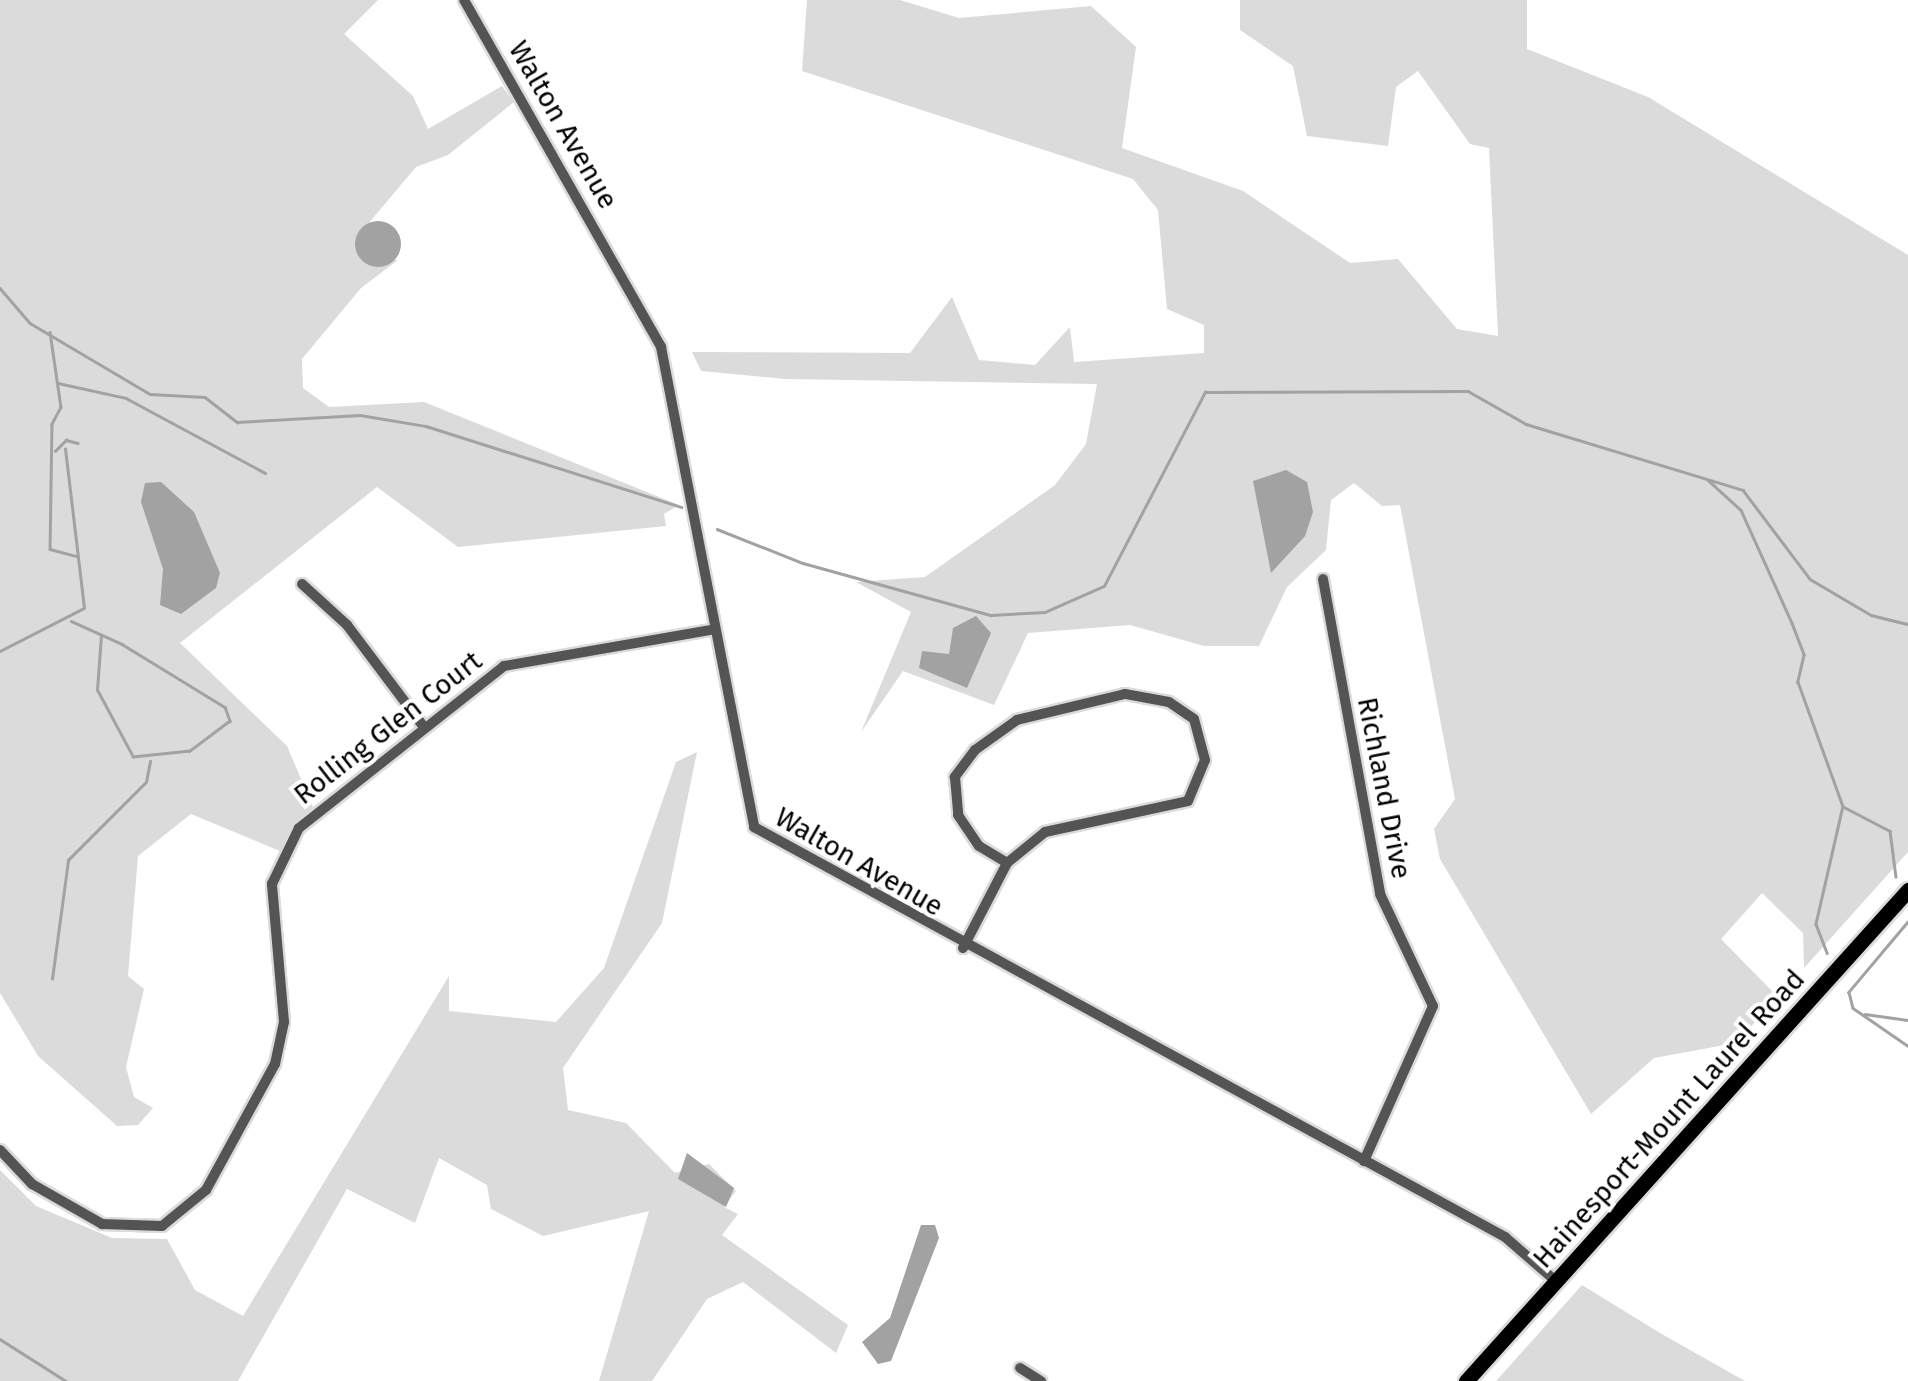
<!DOCTYPE html>
<html>
<head>
<meta charset="utf-8">
<style>
  body { margin:0 }
  #map { position:relative; width:1908px; height:1381px; overflow:hidden; background:#fff; font-family:"Fira Sans",sans-serif }
  div>[style] { position:absolute }
  .green>* { inset:0; background:#dbdbdb }
  .water>* { inset:0; background:#a2a2a2 }
  .round { border-radius:50% }
  .stream>* { height:2.5px; margin:-1.25px; padding:0 1.25px; transform-origin:1.25px; border-radius:1.25px; background:#a2a2a2 }
  .roads { filter:drop-shadow(2px 0 #dbdbdb) drop-shadow(-2px 0 #dbdbdb) drop-shadow(0 2px #dbdbdb) drop-shadow(0 -2px #dbdbdb) }
  .minor>* { height:10px; margin:-5px; padding:0 5px; transform-origin:5px; border-radius:5px; background:#545454 }
  .primary>* { height:15px; margin:-7.5px; padding:0 7.5px; transform-origin:7.5px; border-radius:7.5px; background:#000 }
  span { translate:-50% -50%; white-space:nowrap; text-align:center; line-height:1.15; -webkit-text-stroke:8px #fff; paint-order:stroke }
  .street-label { font-size:28px; color:#000 }
</style>
</head>
<body>
<div id="map">
  <div class="green">
    <i style="clip-path:polygon(0 0,378px 0,344px 34px,413px 96px,428px 129px,502px 86px,514px 102px,448px 155px,416px 167px,357px 237px,359px 257px,398px 260px,361px 288px,302px 359px,303px 388px,329px 407px,424px 402px,679px 505px,664px 514px,666px 526px,458px 547px,377px 487px,180px 643px,287px 746px,316px 814px,280px 851px,191px 814px,138px 856px,128px 976px,144px 989px,126px 1067px,134px 1097px,153px 1108px,138px 1125px,117px 1126px,38px 1056px,0 993px)"></i>
    <i style="clip-path:polygon(807px 0,900px 0,959px 18px,1091px 6px,1136px 47px,1122px 148px,1243px 191px,1350px 263px,1398px 259px,1457px 329px,1498px 336px,1489px 148px,1470px 144px,1418px 71px,1396px 87px,1388px 146px,1307px 136px,1293px 66px,1240px 30px,1240px 0,1527px 0,1527px 49px,1648px 97px,1908px 255px,1908px 852px,1804px 968px,1803px 933px,1762px 893px,1721px 939px,1778px 997px,1736px 1043px,1654px 1058px,1591px 1114px,1440px 859px,1434px 829px,1455px 799px,1400px 505px,1382px 506px,1354px 483px,1331px 500px,1326px 550px,1287px 587px,1259px 646px,1204px 646px,1130px 625px,1028px 633px,994px 705px,903px 671px,861px 732px,911px 612px,856px 582px,925px 577px,1055px 485px,1086px 444px,1097px 384px,785px 379px,701px 371px,692px 352px,910px 353px,952px 297px,979px 360px,1035px 365px,1070px 327px,1074px 362px,1204px 353px,1204px 325px,1167px 309px,1158px 210px,1133px 179px,802px 71px)"></i>
    <i style="clip-path:polygon(697px 752px,662px 923px,563px 1068px,568px 1110px,626px 1123px,675px 1173px,709px 1164px,736px 1191px,724px 1207px,738px 1214px,722px 1235px,848px 1325px,836px 1353px,743px 1282px,707px 1299px,652px 1381px,599px 1381px,649px 1211px,543px 1236px,491px 1209px,487px 1185px,439px 1158px,415px 1223px,347px 1189px,238px 1381px,0 1381px,0 1170px,36px 1206px,112px 1238px,167px 1239px,195px 1290px,243px 1316px,449px 976px,449px 1011px,556px 1022px,604px 968px,676px 762px)"></i>
    <i style="clip-path:polygon(1582px 1285px,1660px 1333px,1745px 1381px,1496px 1381px)"></i>
  </div>
  <div class="water">
    <i class="round" style="left:355px;top:221px;width:46px;height:46px"></i>
    <i style="clip-path:polygon(1286px 470px,1307px 482px,1313px 512px,1305px 536px,1271px 573px,1253px 481px)"></i>
    <i style="clip-path:polygon(161px 482px,194px 512px,220px 573px,216px 588px,181px 614px,160px 605px,163px 569px,141px 502px,145px 483px)"></i>
    <i style="clip-path:polygon(976px 616px,991px 633px,967px 688px,919px 668px,922px 651px,949px 654px,953px 628px)"></i>
    <i style="clip-path:polygon(687px 1153px,734px 1188px,726px 1207px,678px 1179px)"></i>
    <i style="clip-path:polygon(921px 1225px,935px 1225px,939px 1238px,891px 1361px,878px 1364px,862px 1342px,890px 1318px)"></i>
  </div>
  <div class="stream">
    <i style="left:0;top:288px;width:46px;rotate:49.4deg"></i>
    <i style="left:30px;top:323px;width:139px;rotate:30.6deg"></i>
    <i style="left:150px;top:394px;width:55px;rotate:3.1deg"></i>
    <i style="left:205px;top:397px;width:41px;rotate:38deg"></i>
    <i style="left:237px;top:422px;width:123px;rotate:-3.3deg"></i>
    <i style="left:360px;top:415px;width:67px;rotate:9.5deg"></i>
    <i style="left:426px;top:426px;width:268px;rotate:17.6deg"></i>
    <i style="left:50px;top:332px;width:76px;rotate:81.7deg"></i>
    <i style="left:61px;top:407px;width:19px;rotate:118deg"></i>
    <i style="left:52px;top:424px;width:125px;rotate:90.9deg"></i>
    <i style="left:50px;top:549px;width:27px;rotate:15deg"></i>
    <i style="left:58px;top:383px;width:70px;rotate:12.4deg"></i>
    <i style="left:126px;top:398px;width:158px;rotate:28.3deg"></i>
    <i style="left:55px;top:451px;width:16px;rotate:-45deg"></i>
    <i style="left:66px;top:440px;width:12px;rotate:14deg"></i>
    <i style="left:1708px;top:480px;width:45px;rotate:42.3deg"></i>
    <i style="left:1741px;top:510px;width:124px;rotate:65.7deg"></i>
    <i style="left:1792px;top:623px;width:34px;rotate:69deg"></i>
    <i style="left:1804px;top:655px;width:28px;rotate:103deg"></i>
    <i style="left:1798px;top:682px;width:132px;rotate:70.1deg"></i>
    <i style="left:1843px;top:806px;width:121px;rotate:102.9deg"></i>
    <i style="left:1816px;top:924px;width:31px;rotate:69deg"></i>
    <i style="left:717px;top:529px;width:92px;rotate:21.6deg"></i>
    <i style="left:803px;top:563px;width:195px;rotate:15.5deg"></i>
    <i style="left:991px;top:615px;width:54px;rotate:-3.2deg"></i>
    <i style="left:1045px;top:612px;width:64px;rotate:-23.8deg"></i>
    <i style="left:1104px;top:586px;width:219px;rotate:-62.5deg"></i>
    <i style="left:1205px;top:392px;width:263px;rotate:-0.2deg"></i>
    <i style="left:1468px;top:391px;width:67px;rotate:29.6deg"></i>
    <i style="left:1526px;top:424px;width:227px;rotate:16.9deg"></i>
    <i style="left:1743px;top:490px;width:111px;rotate:53deg"></i>
    <i style="left:1810px;top:579px;width:71px;rotate:30.5deg"></i>
    <i style="left:1871px;top:615px;width:38px;rotate:14deg"></i>
    <i style="left:71px;top:621px;width:56px;rotate:24.3deg"></i>
    <i style="left:122px;top:644px;width:121px;rotate:31.5deg"></i>
    <i style="left:225px;top:707px;width:15px;rotate:70deg"></i>
    <i style="left:230px;top:721px;width:50px;rotate:143.1deg"></i>
    <i style="left:190px;top:751px;width:57px;rotate:174deg"></i>
    <i style="left:133px;top:757px;width:76px;rotate:-118.2deg"></i>
    <i style="left:97px;top:690px;width:54px;rotate:-85.8deg"></i>
    <i style="left:0;top:651px;width:94px;rotate:-27.1deg"></i>
    <i style="left:84px;top:608px;width:160px;rotate:-96.8deg"></i>
    <i style="left:1844px;top:807px;width:52px;rotate:27.6deg"></i>
    <i style="left:1890px;top:831px;width:46px;rotate:82.6deg"></i>
    <i style="left:1908px;top:922px;width:92px;rotate:130.1deg"></i>
    <i style="left:1849px;top:992px;width:16px;rotate:76deg"></i>
    <i style="left:1853px;top:1008px;width:67px;rotate:34.6deg"></i>
    <i style="left:52px;top:979px;width:120px;rotate:-82.3deg"></i>
    <i style="left:68px;top:860px;width:110px;rotate:-45deg"></i>
    <i style="left:146px;top:782px;width:21px;rotate:-79deg"></i>
    <i style="left:1865px;top:1014px;width:43px;rotate:7.9deg"></i>
    <i style="left:0;top:1339px;width:78px;rotate:32.5deg"></i>
  </div>
  <div class="roads">
    <div class="minor">
      <i style="left:464px;top:0;width:399px;rotate:60.4deg"></i>
      <i style="left:661px;top:347px;width:489px;rotate:79deg"></i>
      <i style="left:754px;top:827px;width:856px;rotate:28.63deg"></i>
      <i style="left:1505px;top:1237px;width:69px;rotate:40.9deg"></i>
      <i style="left:1323px;top:579px;width:320px;rotate:79.7deg"></i>
      <i style="left:1380px;top:894px;width:124px;rotate:64.7deg"></i>
      <i style="left:1433px;top:1006px;width:170px;rotate:114deg"></i>
      <i style="left:302px;top:584px;width:61px;rotate:42.3deg"></i>
      <i style="left:347px;top:625px;width:126px;rotate:53deg"></i>
      <i style="left:963px;top:948px;width:96px;rotate:-62.6deg"></i>
      <i style="left:1007px;top:863px;width:49px;rotate:-39.2deg"></i>
      <i style="left:1045px;top:832px;width:146px;rotate:-12.2deg"></i>
      <i style="left:1188px;top:801px;width:44px;rotate:-67.5deg"></i>
      <i style="left:1205px;top:760px;width:42px;rotate:-105deg"></i>
      <i style="left:1194px;top:719px;width:30px;rotate:-146deg"></i>
      <i style="left:1169px;top:702px;width:45px;rotate:-169.7deg"></i>
      <i style="left:1125px;top:694px;width:111px;rotate:166.5deg"></i>
      <i style="left:1017px;top:720px;width:52px;rotate:144.5deg"></i>
      <i style="left:975px;top:750px;width:34px;rotate:127deg"></i>
      <i style="left:955px;top:777px;width:38px;rotate:85deg"></i>
      <i style="left:958px;top:815px;width:37px;rotate:56deg"></i>
      <i style="left:979px;top:846px;width:33px;rotate:31deg"></i>
      <i style="left:0;top:1150px;width:47px;rotate:46.7deg"></i>
      <i style="left:32px;top:1184px;width:81px;rotate:29.7deg"></i>
      <i style="left:102px;top:1224px;width:60px;rotate:1.9deg"></i>
      <i style="left:162px;top:1226px;width:57px;rotate:-39.3deg"></i>
      <i style="left:206px;top:1190px;width:144px;rotate:-61.3deg"></i>
      <i style="left:275px;top:1064px;width:43px;rotate:-77.9deg"></i>
      <i style="left:284px;top:1022px;width:139px;rotate:-95deg"></i>
      <i style="left:272px;top:884px;width:62px;rotate:-64.3deg"></i>
      <i style="left:299px;top:828px;width:261px;rotate:-38.3deg"></i>
      <i style="left:504px;top:666px;width:214px;rotate:-9.9deg"></i>
      <i style="left:1020px;top:1368px;width:25px;rotate:32deg"></i>
    </div>
    <div class="primary">
      <i style="left:1466px;top:1381px;width:661px;rotate:-48.01deg"></i>
    </div>
  </div>
  <div class="street-label">
    <span style="left:563px;top:125px;rotate:60deg">Walton Avenue</span>
    <span style="left:388px;top:728px;rotate:-38deg">Rolling Glen Court</span>
    <span style="left:1384px;top:788px;rotate:79deg">Richland Drive</span>
    <span style="left:859px;top:862px;rotate:30deg">Walton Avenue</span>
    <span style="left:1669px;top:1119px;rotate:-48deg">Hainesport-Mount Laurel Road</span>
  </div>
</div>
</body>
</html>
